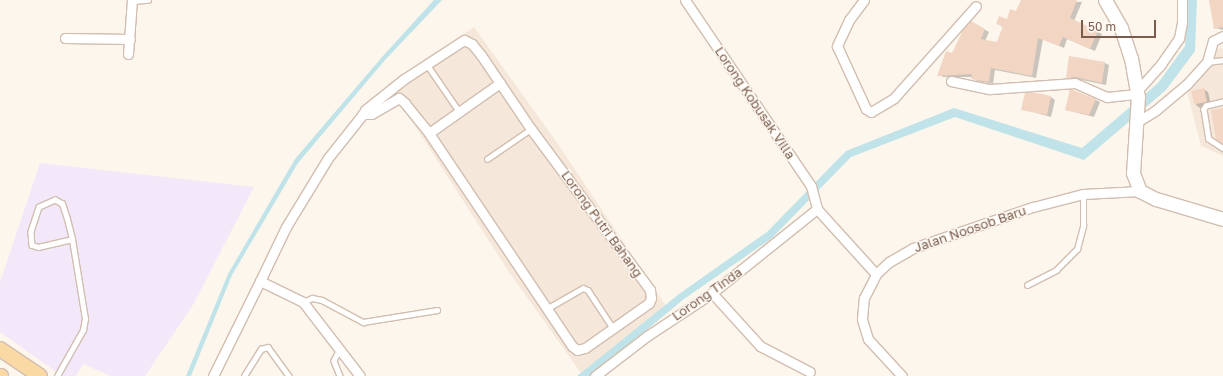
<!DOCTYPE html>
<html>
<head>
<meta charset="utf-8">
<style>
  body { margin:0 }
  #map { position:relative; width:1223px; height:376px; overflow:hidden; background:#fdf6ec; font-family:"Golos Text",sans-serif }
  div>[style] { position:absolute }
  .residential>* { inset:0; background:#f5e8da }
  .education>* { inset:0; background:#f3e8fa }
  .water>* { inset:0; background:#bfe3e8 }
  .shadow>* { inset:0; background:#0003 }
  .building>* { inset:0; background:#f3d5c3; transform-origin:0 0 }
  .roads { filter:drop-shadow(1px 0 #d1beb0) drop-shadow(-1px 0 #d1beb0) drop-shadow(0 1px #d1beb0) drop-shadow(0 -1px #d1beb0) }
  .service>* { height:4.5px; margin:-2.25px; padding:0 2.25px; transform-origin:2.25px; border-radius:2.25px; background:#fff }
  .minor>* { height:9px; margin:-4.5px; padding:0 4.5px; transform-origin:4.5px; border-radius:4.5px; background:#fff }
  .secondary>* { height:13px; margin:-6.5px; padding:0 6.5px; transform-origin:6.5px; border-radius:6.5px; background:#fff }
  .primary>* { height:14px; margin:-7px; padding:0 7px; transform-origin:7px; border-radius:7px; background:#fbd9a5 }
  span { translate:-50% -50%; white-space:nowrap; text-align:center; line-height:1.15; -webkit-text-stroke:3px #fffaf3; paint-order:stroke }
  .street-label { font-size:13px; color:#7a5c4d }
  .scale { position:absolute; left:1081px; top:20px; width:75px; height:18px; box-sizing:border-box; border:2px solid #7a5c4d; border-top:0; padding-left:5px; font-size:12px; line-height:14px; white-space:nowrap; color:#7a5c4d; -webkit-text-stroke:3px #fffaf3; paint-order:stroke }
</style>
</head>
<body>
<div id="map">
  <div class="residential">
    <i style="clip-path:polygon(474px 27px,558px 144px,666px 306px,581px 373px,507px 269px,388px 84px)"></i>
    <i style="clip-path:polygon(1223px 48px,1223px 156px,1201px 146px,1187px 91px,1216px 49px)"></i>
  </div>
  <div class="education">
    <i style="clip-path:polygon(40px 163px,254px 187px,193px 305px,145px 376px,111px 376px,83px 364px,76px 376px,62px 376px,0 332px,0 282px)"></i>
  </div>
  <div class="water">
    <i style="clip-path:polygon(434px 0,442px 0,385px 60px,298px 163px,232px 275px,191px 376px,186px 376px,228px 274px,295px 159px,382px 57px)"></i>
    <i style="clip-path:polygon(1186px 0,1197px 0,1195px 51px,1166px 90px,1084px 160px,955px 117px,851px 157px,772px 238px,684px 299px,591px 376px,577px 376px,679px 294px,767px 232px,846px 151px,954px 108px,1082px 148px,1158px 83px,1185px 46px)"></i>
  </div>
  <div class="shadow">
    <i style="clip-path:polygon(1022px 0,1082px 2px,1074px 21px,1102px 34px,1095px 51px,1067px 39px,1064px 48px,1043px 39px,1036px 78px,995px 70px,993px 84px,977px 81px,972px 77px,943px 77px,939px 75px,971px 22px,989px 32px,985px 41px,997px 43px,1003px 27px,998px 24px,1007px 20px,1016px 12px)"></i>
    <i style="clip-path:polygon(1210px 0,1223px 0,1223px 30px,1215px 28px)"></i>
    <i style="clip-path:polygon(1105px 63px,1109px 65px,1106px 85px,1067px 77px)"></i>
    <i style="clip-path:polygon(1203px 89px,1208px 92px,1211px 104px,1200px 108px,1196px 105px)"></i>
    <i style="clip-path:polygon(1051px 97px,1055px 100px,1051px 117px,1022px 109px)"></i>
    <i style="clip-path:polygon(1096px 100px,1100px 102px,1094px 117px,1066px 110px)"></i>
  </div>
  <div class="building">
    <i style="clip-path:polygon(1021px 0,1077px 0,1070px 18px,1098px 31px,1090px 49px,1063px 37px,1059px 46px,1038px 38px,1032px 76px,991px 68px,989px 82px,971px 79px,972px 74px,937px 76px,946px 51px,952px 53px,963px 30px,971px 21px,985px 29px,981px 39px,997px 42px,1003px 26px,996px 24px,999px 16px,1007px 19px,1010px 9px,1016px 11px)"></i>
    <i style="clip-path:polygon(1209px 0,1223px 0,1223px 27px,1214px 29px)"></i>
    <i style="clip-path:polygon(1069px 56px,1105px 62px,1102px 83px,1075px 77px,1066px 78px)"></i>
    <i style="left:1204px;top:88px;width:14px;height:13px;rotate:78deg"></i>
    <i style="clip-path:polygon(1070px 89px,1096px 99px,1089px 115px,1065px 110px)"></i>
    <i style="clip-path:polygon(1032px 92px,1051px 96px,1047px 115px,1021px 110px,1025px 93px)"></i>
    <i style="clip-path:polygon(1223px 108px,1223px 144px,1216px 139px,1211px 110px)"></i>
  </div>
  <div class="roads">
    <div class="service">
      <i style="left:132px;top:1px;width:16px;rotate:-4deg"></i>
      <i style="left:1207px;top:62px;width:16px;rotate:-7deg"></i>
      <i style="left:426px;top:63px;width:58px;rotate:55.5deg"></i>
      <i style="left:1223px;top:102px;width:17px;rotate:167deg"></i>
      <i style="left:1206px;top:106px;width:4px;rotate:124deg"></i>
      <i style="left:1204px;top:109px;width:30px;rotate:81deg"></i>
      <i style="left:1209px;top:139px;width:17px;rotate:33deg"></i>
      <i style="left:487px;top:159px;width:53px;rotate:-34.3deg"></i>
      <i style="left:1027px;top:285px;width:33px;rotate:-27deg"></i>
      <i style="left:1056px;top:270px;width:30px;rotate:-45deg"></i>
      <i style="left:1077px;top:249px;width:24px;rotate:-75deg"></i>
      <i style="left:1083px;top:226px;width:32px;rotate:-90deg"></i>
      <i style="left:303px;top:302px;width:10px;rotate:-24deg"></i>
      <i style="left:312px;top:298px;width:10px;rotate:11deg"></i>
      <i style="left:322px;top:300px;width:47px;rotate:28.2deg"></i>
      <i style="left:363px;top:322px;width:75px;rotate:-9.2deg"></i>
      <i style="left:548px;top:308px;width:40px;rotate:-29.7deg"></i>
      <i style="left:583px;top:288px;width:5px;rotate:22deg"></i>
      <i style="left:588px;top:290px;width:45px;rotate:56.7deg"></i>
      <i style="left:340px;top:349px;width:13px;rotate:117deg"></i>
      <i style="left:334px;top:361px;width:16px;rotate:68deg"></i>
      <i style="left:57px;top:376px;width:53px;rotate:-60.5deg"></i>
      <i style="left:83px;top:330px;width:11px;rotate:-80deg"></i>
      <i style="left:85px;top:319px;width:74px;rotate:-99.3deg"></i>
      <i style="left:73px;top:246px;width:7px;rotate:-98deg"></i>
      <i style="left:72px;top:239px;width:21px;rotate:-104deg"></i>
      <i style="left:67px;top:219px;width:16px;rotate:-108deg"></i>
      <i style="left:62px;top:204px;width:8px;rotate:-150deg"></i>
      <i style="left:55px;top:200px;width:17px;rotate:156deg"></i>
      <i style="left:39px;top:207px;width:26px;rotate:108deg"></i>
      <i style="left:31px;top:232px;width:13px;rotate:86deg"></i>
      <i style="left:32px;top:245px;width:6px;rotate:18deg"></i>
      <i style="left:38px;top:247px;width:35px;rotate:-13deg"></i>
      <i style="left:244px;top:376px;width:32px;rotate:-58deg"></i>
      <i style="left:261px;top:349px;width:7px;rotate:-16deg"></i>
      <i style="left:268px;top:347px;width:36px;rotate:54deg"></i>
    </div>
    <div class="minor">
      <i style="left:685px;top:0;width:225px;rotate:55.9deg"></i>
      <i style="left:811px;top:186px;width:24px;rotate:75deg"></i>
      <i style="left:864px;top:0;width:25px;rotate:127deg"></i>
      <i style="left:849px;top:20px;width:29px;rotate:115deg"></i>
      <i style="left:837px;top:46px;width:69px;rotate:65.3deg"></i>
      <i style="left:866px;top:109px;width:6px;rotate:31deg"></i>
      <i style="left:871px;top:112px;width:27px;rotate:-31deg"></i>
      <i style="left:894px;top:98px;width:123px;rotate:-48.3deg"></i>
      <i style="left:65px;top:38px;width:65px;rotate:0.9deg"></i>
      <i style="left:464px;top:40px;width:9px;rotate:27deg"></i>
      <i style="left:472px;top:44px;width:14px;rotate:51deg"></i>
      <i style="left:481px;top:55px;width:89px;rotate:56deg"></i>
      <i style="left:531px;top:129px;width:200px;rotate:53.5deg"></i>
      <i style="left:650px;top:290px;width:8px;rotate:83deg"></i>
      <i style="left:651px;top:298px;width:5px;rotate:112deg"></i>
      <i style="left:649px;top:303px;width:78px;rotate:144.9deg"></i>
      <i style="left:585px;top:348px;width:8px;rotate:166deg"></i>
      <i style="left:577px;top:350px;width:6px;rotate:-141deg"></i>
      <i style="left:572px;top:346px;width:257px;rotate:-123.9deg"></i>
      <i style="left:429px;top:133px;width:38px;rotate:-129deg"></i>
      <i style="left:405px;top:103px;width:8px;rotate:-140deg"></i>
      <i style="left:399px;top:98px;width:32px;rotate:150deg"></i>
      <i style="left:371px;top:114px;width:8px;rotate:180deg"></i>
      <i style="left:363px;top:114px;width:4px;rotate:-63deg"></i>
      <i style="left:365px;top:110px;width:50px;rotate:-38.5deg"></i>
      <i style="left:404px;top:79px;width:72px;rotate:-33deg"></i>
      <i style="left:128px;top:54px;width:54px;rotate:-85.8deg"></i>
      <i style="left:951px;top:81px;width:40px;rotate:12deg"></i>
      <i style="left:990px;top:89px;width:85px;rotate:-4deg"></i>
      <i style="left:1075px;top:83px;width:35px;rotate:24deg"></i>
      <i style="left:1107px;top:97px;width:30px;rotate:-6deg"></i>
      <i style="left:1137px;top:91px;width:36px;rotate:-48deg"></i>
      <i style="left:1161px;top:64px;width:32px;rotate:-55deg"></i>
      <i style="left:1179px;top:38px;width:16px;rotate:-79deg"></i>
      <i style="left:1182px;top:22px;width:22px;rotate:-90deg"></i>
      <i style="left:1137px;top:122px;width:22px;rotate:-32deg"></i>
      <i style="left:1156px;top:110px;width:40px;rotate:-40deg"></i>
      <i style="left:1187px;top:84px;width:30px;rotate:-48deg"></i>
      <i style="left:1207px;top:62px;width:22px;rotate:-74deg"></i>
      <i style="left:1213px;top:41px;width:11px;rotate:-27deg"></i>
      <i style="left:429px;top:133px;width:87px;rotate:-35.2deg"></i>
      <i style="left:817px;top:209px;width:88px;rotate:47.8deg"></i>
      <i style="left:260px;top:281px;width:60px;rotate:-64.3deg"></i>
      <i style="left:286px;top:227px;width:81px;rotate:-58.7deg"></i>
      <i style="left:328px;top:158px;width:56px;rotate:-51.5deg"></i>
      <i style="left:712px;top:293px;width:72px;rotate:47.8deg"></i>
      <i style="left:760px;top:346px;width:56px;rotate:27.5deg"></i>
      <i style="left:213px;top:376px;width:106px;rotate:-63.7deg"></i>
      <i style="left:260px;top:281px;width:48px;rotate:26deg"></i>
      <i style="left:303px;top:302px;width:93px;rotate:52.4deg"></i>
      <i style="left:595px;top:376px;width:66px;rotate:-37.6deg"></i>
      <i style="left:647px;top:336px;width:78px;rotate:-33.5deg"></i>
      <i style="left:712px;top:293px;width:134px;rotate:-38.7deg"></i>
      <i style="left:902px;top:376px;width:50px;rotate:-132.6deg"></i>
      <i style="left:868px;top:339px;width:21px;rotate:-107deg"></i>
      <i style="left:862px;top:319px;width:21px;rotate:-85deg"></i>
      <i style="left:864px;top:298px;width:27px;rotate:-63deg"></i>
      <i style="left:876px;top:274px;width:18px;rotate:-43deg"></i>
      <i style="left:889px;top:262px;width:28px;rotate:-30deg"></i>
      <i style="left:913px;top:248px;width:127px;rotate:-18.9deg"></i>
      <i style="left:1033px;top:207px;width:52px;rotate:-14.6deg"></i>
      <i style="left:1083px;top:194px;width:57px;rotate:-3deg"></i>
    </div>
    <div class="secondary">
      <i style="left:1105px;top:0;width:32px;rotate:60deg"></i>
      <i style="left:1121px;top:28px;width:32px;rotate:72deg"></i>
      <i style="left:1131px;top:58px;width:39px;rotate:80deg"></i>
      <i style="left:1138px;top:96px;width:77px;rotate:93.7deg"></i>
      <i style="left:1133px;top:173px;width:19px;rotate:69deg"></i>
      <i style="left:1140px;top:191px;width:18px;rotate:27deg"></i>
      <i style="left:1156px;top:199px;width:70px;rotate:16.6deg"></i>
    </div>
    <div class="primary">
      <i style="left:0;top:349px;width:48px;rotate:34deg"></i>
      <i style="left:0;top:376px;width:1px"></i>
    </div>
  </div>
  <div class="street-label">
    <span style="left:755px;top:103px;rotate:56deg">Lorong Kobusak Villa</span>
    <span style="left:602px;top:224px;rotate:54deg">Lorong Putri Bahang</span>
    <span style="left:970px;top:229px;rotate:-19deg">Jalan Noosob Baru</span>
    <span style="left:707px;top:294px;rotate:-35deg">Lorong Tinda</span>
  </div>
  <div class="scale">50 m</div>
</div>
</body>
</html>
